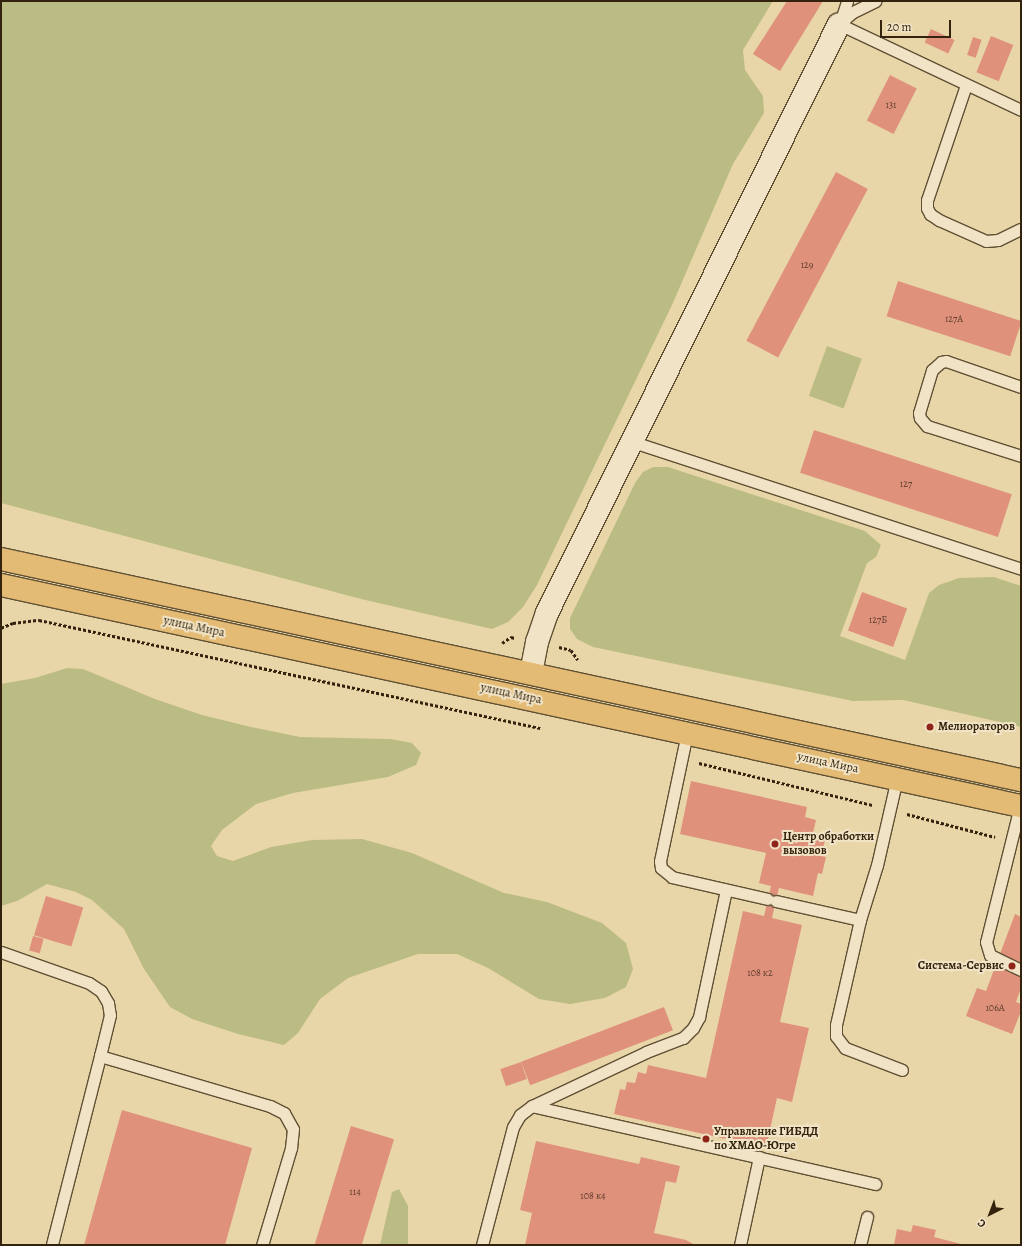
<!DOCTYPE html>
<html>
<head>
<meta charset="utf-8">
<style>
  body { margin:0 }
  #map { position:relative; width:1022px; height:1246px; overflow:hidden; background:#e9d6a8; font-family:Alegreya,serif }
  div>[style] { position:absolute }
  .green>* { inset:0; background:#bbbc84; transform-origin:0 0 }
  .building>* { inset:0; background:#df917c; transform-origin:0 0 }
  .path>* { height:2.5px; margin-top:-1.25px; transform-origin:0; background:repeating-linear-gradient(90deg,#33230e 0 3px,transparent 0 5px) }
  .roads { filter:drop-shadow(1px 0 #605034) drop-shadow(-1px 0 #605034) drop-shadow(0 1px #605034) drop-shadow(0 -1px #605034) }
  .service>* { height:11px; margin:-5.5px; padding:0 5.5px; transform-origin:5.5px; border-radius:5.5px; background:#f1e4c6 }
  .minor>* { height:22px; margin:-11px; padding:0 11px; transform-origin:11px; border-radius:11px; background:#f1e4c6 }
  .primary>* { height:22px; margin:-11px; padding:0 11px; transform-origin:11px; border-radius:11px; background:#e4bb74 }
  .dots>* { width:11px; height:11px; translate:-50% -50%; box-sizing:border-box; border:2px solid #f1e4c6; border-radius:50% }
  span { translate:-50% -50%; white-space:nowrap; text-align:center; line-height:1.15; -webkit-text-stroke:4px #f1e4c6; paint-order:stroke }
  .number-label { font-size:10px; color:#5e3e2a }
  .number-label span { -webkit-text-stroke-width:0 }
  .street-label { font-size:12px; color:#33230e }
  .poi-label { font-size:12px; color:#33230e; font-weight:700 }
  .left { translate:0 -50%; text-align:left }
  .right { translate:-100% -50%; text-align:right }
  .frame { position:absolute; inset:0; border:2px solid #33230e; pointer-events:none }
  .north { position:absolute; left:970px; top:1194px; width:40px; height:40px; -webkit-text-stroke:3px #f1e4c6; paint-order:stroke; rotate:222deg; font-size:11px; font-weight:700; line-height:16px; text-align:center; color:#33230e }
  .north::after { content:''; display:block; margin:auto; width:14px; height:18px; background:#33230e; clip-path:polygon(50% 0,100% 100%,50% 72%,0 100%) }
  .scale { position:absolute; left:880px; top:20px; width:71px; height:18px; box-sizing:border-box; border:2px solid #33230e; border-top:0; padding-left:5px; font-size:12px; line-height:14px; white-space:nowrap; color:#33230e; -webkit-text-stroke:3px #f1e4c6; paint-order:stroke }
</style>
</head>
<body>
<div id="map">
  <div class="green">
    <i style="clip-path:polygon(1px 1px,773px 1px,743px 50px,745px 70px,763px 96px,764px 113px,733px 164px,672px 305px,537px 585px,523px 607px,508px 622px,492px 629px,361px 599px,1px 503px)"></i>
    <i style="left:827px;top:346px;width:37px;height:53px;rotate:20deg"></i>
    <i style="clip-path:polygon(653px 467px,668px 467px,865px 531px,881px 545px,876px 557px,867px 563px,840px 636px,905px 660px,929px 593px,939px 585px,959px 578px,994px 577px,1021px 586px,1021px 727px,903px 700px,853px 701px,593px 647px,577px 639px,570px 629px,570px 618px,635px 483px,643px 472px)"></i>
    <i style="clip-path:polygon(67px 668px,83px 669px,155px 699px,202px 715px,251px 727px,300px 737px,391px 739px,412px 743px,421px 753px,416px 765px,388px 777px,293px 793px,256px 804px,222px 830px,211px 846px,217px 856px,233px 861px,271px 847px,312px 840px,362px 839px,412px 853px,504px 893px,547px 902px,602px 923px,626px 943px,633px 969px,626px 987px,605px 998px,570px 1004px,539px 999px,488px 968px,457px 954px,418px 954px,348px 978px,320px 999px,298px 1033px,284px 1045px,238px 1034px,192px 1019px,170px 1007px,144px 969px,124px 929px,92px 900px,76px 892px,47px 884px,17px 901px,1px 906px,1px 684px,35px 678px)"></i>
    <i style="clip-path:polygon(399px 1189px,408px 1206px,408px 1245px,380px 1245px,392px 1192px)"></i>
  </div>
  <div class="building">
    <i style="clip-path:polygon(787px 1px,823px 1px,780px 71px,753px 54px)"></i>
    <i style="left:931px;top:29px;width:26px;height:15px;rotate:25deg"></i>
    <i style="left:991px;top:36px;width:24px;height:39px;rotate:22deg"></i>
    <i style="left:973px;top:37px;width:9px;height:19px;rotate:18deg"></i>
    <i style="left:890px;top:75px;width:30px;height:51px;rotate:27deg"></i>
    <i style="left:836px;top:172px;width:36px;height:191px;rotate:28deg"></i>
    <i style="left:898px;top:281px;width:130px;height:37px;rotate:18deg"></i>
    <i style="left:814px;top:430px;width:208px;height:45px;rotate:18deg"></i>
    <i style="left:862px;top:592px;width:48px;height:41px;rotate:20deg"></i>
    <i style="clip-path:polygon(691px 781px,807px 807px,805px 817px,816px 820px,813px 833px,826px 836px,821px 856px,826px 857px,822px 874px,818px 873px,813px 896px,779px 888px,772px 918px,802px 925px,780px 1022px,809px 1028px,792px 1102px,777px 1098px,766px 1148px,614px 1114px,620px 1089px,625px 1090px,627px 1082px,635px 1083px,638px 1072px,646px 1074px,648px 1065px,706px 1078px,743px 911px,764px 916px,771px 886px,759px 883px,766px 853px,680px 834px)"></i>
    <i style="left:46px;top:896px;width:39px;height:41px;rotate:17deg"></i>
    <i style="clip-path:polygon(1015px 914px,1021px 917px,1021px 988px,1016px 1002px,1021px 1004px,1021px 1011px,1012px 1034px,966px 1016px,977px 988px,986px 991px)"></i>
    <i style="left:33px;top:936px;width:11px;height:15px;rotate:15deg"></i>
    <i style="left:664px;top:1007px;width:25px;height:153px;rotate:69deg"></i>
    <i style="left:521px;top:1062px;width:18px;height:22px;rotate:71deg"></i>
    <i style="clip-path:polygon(122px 1110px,252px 1148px,225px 1245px,84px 1245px)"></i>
    <i style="left:351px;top:1126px;width:45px;height:124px;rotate:17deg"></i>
    <i style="clip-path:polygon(536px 1141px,639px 1164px,641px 1157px,680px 1166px,676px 1183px,666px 1181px,654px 1233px,686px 1240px,695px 1245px,525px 1245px,532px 1213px,520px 1210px)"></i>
    <i style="clip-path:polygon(913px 1225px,936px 1230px,934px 1237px,965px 1245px,894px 1245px,897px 1229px,911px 1232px)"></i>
  </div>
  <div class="path">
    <i style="left:1px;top:628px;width:13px;rotate:-23deg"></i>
    <i style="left:13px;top:623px;width:26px;rotate:-7deg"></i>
    <i style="left:39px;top:620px;width:513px;rotate:12.17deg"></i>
    <i style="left:502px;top:643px;width:11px;rotate:-34deg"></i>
    <i style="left:511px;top:637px;width:4px;rotate:14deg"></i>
    <i style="left:559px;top:647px;width:12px;rotate:14deg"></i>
    <i style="left:571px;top:650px;width:12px;rotate:55deg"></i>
    <i style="left:699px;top:763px;width:179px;rotate:13.6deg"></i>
    <i style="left:907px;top:814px;width:91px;rotate:14.6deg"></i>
  </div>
  <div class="roads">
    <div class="service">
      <i style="left:840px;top:23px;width:23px;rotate:-72deg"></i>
      <i style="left:839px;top:24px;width:201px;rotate:25.3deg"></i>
      <i style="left:839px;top:24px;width:18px;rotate:-41deg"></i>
      <i style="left:853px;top:12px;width:25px;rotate:-26deg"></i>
      <i style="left:966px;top:85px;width:121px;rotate:108.7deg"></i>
      <i style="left:927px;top:200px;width:8px;rotate:90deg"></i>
      <i style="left:927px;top:208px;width:7px;rotate:63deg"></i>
      <i style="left:930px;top:214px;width:11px;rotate:34deg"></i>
      <i style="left:939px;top:220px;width:51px;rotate:24.1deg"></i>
      <i style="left:986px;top:241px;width:12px;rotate:-5deg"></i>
      <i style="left:998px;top:240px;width:25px;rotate:-26deg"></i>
      <i style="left:1021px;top:387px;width:79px;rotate:-160.9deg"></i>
      <i style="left:946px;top:361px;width:5px;rotate:169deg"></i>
      <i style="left:941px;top:362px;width:12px;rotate:138deg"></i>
      <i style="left:932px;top:370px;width:45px;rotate:106.8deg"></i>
      <i style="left:919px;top:413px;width:5px;rotate:79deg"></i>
      <i style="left:920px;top:418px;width:11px;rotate:49deg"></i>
      <i style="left:927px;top:426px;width:99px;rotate:17.7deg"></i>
      <i style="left:633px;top:442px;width:408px;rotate:18.1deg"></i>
      <i style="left:687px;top:733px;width:131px;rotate:101.9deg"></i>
      <i style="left:660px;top:861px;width:7px;rotate:82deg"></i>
      <i style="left:661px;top:868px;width:14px;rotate:39deg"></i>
      <i style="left:672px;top:877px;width:98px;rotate:12.9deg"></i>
      <i style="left:897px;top:778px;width:89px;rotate:102.9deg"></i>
      <i style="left:877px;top:865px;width:58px;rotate:107.2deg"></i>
      <i style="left:860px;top:920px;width:108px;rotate:102.9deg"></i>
      <i style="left:836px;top:1025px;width:11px;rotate:90deg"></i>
      <i style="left:836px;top:1036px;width:15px;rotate:53deg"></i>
      <i style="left:845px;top:1048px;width:61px;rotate:21.1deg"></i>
      <i style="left:1020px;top:806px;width:140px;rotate:104deg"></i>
      <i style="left:986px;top:942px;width:14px;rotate:73deg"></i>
      <i style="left:990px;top:955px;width:34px;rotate:26deg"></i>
      <i style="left:776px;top:901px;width:86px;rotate:12.7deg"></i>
      <i style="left:1px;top:952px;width:93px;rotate:19.4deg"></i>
      <i style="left:89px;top:983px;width:14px;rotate:34deg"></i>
      <i style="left:101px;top:991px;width:14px;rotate:60deg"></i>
      <i style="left:108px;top:1003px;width:12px;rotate:81deg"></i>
      <i style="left:110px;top:1015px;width:42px;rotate:103.7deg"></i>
      <i style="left:100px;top:1056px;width:195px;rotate:104.3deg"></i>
      <i style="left:100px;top:1056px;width:177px;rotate:16.4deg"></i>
      <i style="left:270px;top:1106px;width:16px;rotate:27deg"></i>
      <i style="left:284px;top:1113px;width:18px;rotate:61deg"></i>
      <i style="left:293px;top:1129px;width:19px;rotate:96deg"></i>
      <i style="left:291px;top:1148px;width:101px;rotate:106.6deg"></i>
      <i style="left:532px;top:1106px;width:352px;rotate:12.8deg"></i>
      <i style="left:482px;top:1245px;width:122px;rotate:-75.3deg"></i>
      <i style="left:513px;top:1127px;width:14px;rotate:-60deg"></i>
      <i style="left:520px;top:1115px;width:15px;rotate:-37deg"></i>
      <i style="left:532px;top:1106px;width:126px;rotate:-25.3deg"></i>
      <i style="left:646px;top:1052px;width:40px;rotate:-21deg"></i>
      <i style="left:683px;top:1038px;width:14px;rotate:-45deg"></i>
      <i style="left:693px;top:1028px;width:13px;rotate:-61deg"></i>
      <i style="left:699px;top:1017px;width:130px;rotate:-78deg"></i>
      <i style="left:740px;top:1245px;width:90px;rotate:-77.8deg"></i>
      <i style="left:860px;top:1245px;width:29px;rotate:-76deg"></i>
    </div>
    <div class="minor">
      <i style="left:531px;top:673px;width:32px;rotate:-79deg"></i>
      <i style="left:537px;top:642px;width:31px;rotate:-71deg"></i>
      <i style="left:547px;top:613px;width:657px;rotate:-63.63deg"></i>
    </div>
    <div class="primary">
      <i style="left:1px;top:559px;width:1044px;rotate:12.23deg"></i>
      <i style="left:1px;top:585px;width:1044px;rotate:12.23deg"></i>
    </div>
  </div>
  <div class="dots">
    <i style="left:930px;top:727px;background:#8f2418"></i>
    <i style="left:775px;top:844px;background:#8f2418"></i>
    <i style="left:1012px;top:966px;background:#8f2418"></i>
    <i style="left:706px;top:1139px;background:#8f2418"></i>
  </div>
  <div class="number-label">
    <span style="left:891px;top:105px">131</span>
    <span style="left:807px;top:265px">129</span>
    <span style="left:954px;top:319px">127А</span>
    <span style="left:906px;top:484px">127</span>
    <span style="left:878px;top:620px">127Б</span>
    <span style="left:760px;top:973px">108 к2</span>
    <span style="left:995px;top:1008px">106А</span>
    <span style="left:355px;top:1192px">114</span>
    <span style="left:593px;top:1196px">108 к4</span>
  </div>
  <div class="street-label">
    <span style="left:194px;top:627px;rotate:12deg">улица Мира</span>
    <span style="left:511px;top:694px;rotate:12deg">улица Мира</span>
    <span style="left:828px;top:763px;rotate:12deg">улица Мира</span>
  </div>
  <div class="poi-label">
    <span class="left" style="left:938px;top:727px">Мелиораторов</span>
    <span class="left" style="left:783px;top:844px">Центр обработки<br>вызовов</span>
    <span class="right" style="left:1004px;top:966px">Система-Cервис</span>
    <span class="left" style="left:714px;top:1139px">Управление ГИБДД<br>по ХМАО-Югре</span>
  </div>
  <div class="frame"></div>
  <div class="north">С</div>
  <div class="scale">20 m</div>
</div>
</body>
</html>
